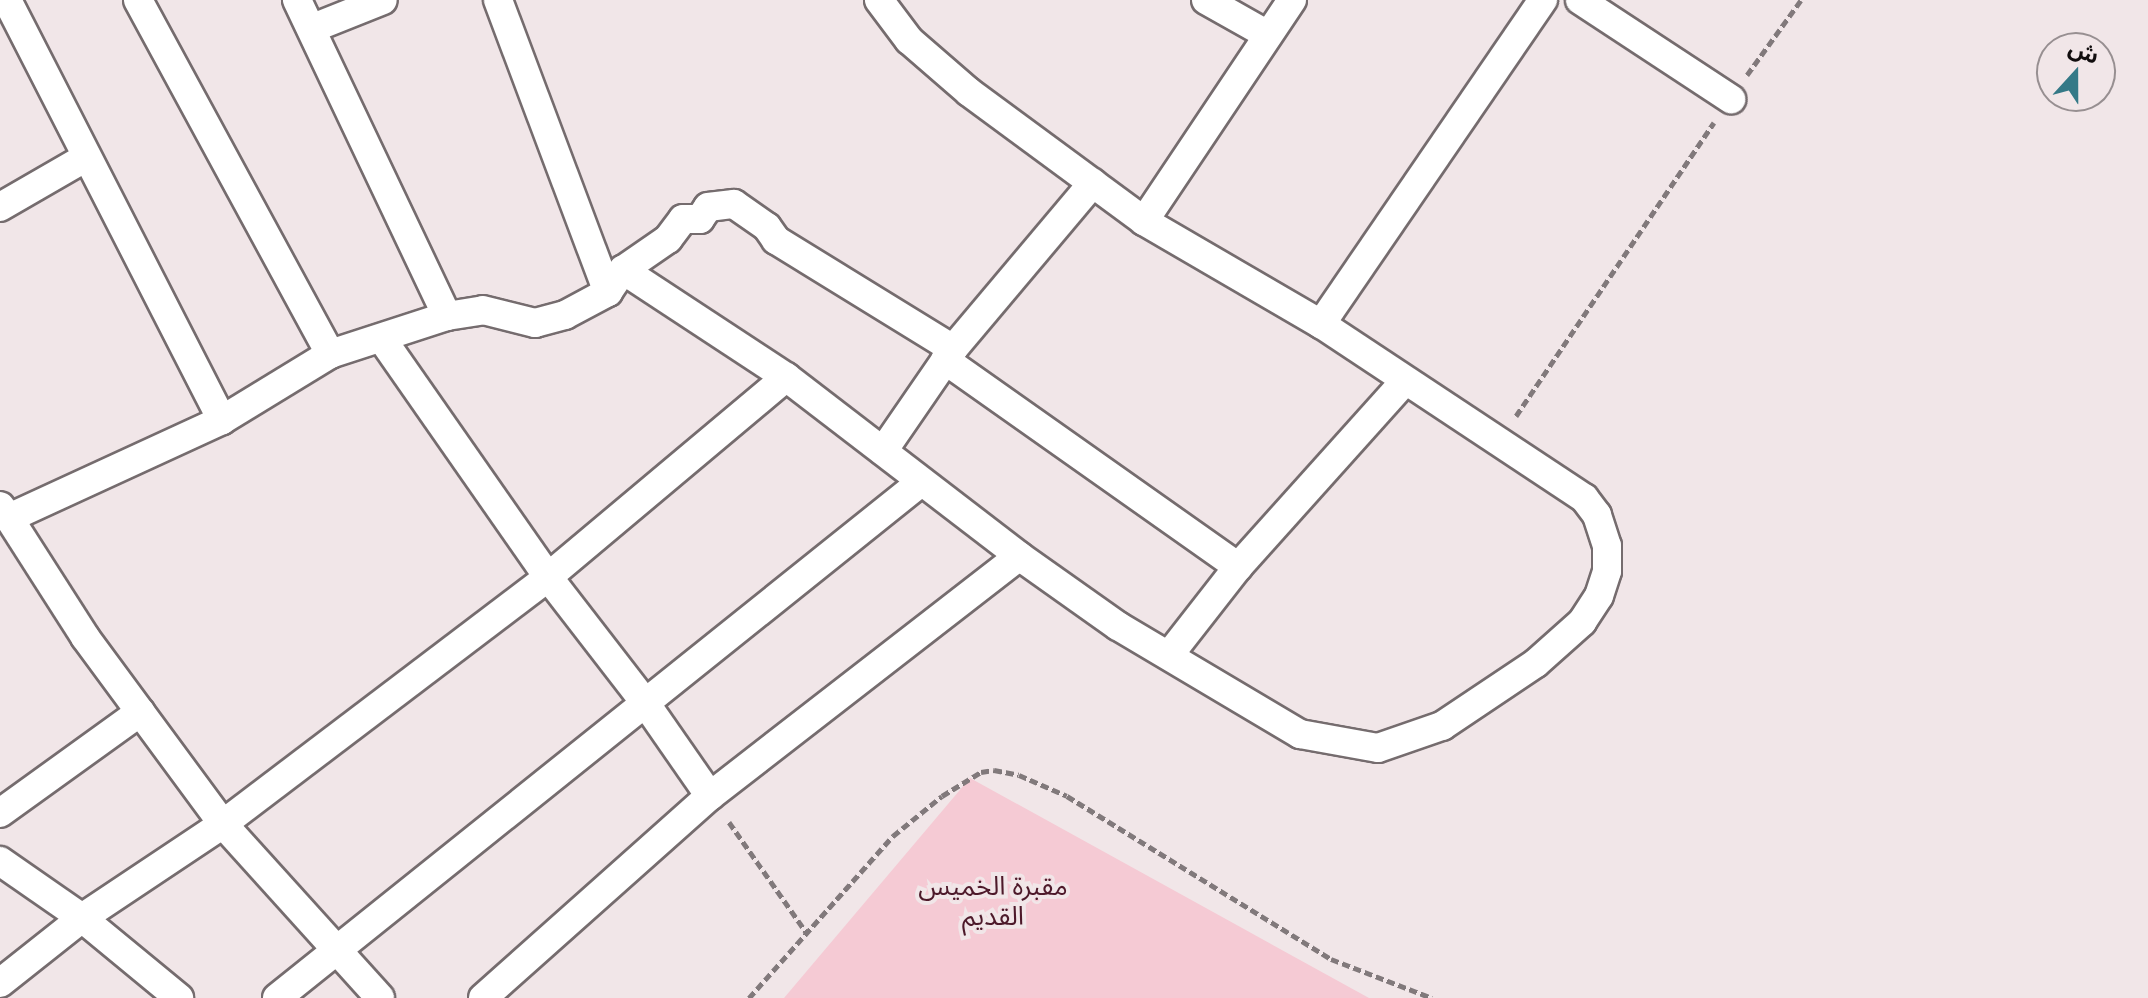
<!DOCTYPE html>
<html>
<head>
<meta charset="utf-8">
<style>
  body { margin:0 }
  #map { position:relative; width:2148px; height:998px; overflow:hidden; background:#f1e6e8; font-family:"PT Sans","Noto Sans Arabic",sans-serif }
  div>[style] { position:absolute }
  .green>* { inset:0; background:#f5cad4 }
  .path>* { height:5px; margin-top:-2.5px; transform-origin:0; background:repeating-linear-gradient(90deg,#81797b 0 8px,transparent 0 12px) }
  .roads { filter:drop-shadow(2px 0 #756c6e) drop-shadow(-2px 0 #756c6e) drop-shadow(0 2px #756c6e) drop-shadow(0 -2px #756c6e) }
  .street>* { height:28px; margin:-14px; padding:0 14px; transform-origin:14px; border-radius:14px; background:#fff }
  span { translate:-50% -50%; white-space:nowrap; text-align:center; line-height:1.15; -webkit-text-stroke:8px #f1e6e8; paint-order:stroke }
  .park-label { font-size:26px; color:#4d192a }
  .north { position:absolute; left:2036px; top:32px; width:80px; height:80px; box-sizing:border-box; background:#f1e6e8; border:2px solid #978f91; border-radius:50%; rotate:21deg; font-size:22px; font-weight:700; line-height:32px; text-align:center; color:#110d0e }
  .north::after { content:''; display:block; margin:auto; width:28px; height:36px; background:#347987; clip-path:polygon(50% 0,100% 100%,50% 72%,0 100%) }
</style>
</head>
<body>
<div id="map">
  <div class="green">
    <i style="clip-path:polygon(970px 778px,1369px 998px,784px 998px)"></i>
  </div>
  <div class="path">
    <i style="left:1747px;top:75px;width:92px;rotate:-54.2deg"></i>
    <i style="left:1516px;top:416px;width:354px;rotate:-56deg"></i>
    <i style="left:729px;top:822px;width:134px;rotate:55deg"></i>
    <i style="left:749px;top:998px;width:217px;rotate:-48.4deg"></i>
    <i style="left:893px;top:836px;width:63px;rotate:-39.2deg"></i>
    <i style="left:942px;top:796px;width:46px;rotate:-31.6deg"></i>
    <i style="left:981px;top:772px;width:13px;rotate:-9deg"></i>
    <i style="left:994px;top:770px;width:25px;rotate:11deg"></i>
    <i style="left:1019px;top:775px;width:52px;rotate:23.6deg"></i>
    <i style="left:1067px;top:796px;width:310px;rotate:31.7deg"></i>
    <i style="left:1331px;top:959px;width:108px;rotate:21.1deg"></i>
  </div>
  <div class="roads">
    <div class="street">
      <i style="left:7px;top:0;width:472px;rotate:62.9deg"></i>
      <i style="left:138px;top:0;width:403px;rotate:61.5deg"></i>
      <i style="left:297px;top:0;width:350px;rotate:64.6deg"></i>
      <i style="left:498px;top:0;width:312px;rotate:69.4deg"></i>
      <i style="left:1206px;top:0;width:71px;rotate:29.4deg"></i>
      <i style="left:1580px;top:0;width:181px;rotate:33.3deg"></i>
      <i style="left:313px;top:28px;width:75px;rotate:-21.8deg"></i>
      <i style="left:0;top:207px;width:98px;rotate:-30deg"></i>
      <i style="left:1144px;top:221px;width:266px;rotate:-56.2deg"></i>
      <i style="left:623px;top:270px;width:195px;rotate:33.3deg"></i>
      <i style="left:786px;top:377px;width:294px;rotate:37.5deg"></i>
      <i style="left:1019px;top:556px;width:121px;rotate:35.3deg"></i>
      <i style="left:1118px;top:626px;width:212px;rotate:30.7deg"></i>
      <i style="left:1300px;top:734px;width:79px;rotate:10.2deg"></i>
      <i style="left:1378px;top:748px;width:68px;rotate:-19deg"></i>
      <i style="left:1442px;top:726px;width:113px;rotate:-33.8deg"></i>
      <i style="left:1536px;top:663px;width:62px;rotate:-41.7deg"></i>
      <i style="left:1582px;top:622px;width:31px;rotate:-57deg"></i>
      <i style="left:1599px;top:596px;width:26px;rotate:-72deg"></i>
      <i style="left:1607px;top:571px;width:25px;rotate:-90deg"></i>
      <i style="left:1607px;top:546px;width:33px;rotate:-108deg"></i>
      <i style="left:1597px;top:515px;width:21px;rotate:-127deg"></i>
      <i style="left:1584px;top:498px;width:315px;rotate:-146.5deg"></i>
      <i style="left:1321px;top:324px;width:205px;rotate:-149.8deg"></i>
      <i style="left:1144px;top:221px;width:217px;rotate:-143.6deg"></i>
      <i style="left:969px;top:92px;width:79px;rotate:-139.1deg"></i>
      <i style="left:909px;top:40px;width:50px;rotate:-126.9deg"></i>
      <i style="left:1321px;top:324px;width:393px;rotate:-55.6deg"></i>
      <i style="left:382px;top:339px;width:290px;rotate:55.1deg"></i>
      <i style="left:548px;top:577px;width:160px;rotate:52.3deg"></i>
      <i style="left:646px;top:704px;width:112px;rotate:55.2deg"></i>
      <i style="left:945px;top:360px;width:359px;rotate:35.2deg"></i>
      <i style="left:1238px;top:567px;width:110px;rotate:128deg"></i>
      <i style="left:883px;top:451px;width:124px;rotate:-55.5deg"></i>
      <i style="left:953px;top:349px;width:217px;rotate:-49.9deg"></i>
      <i style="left:0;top:506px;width:15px;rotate:53deg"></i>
      <i style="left:9px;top:518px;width:234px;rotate:-24.7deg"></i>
      <i style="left:222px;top:420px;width:127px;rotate:-31.4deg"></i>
      <i style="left:330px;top:354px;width:123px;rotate:-18deg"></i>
      <i style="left:447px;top:316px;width:36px;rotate:-9deg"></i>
      <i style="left:483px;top:310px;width:54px;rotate:14deg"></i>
      <i style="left:535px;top:323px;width:31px;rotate:-15deg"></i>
      <i style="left:565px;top:315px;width:49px;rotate:-28.1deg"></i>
      <i style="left:608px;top:292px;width:27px;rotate:-56deg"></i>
      <i style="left:623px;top:270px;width:55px;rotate:-34.6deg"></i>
      <i style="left:668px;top:239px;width:25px;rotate:-53deg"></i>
      <i style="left:683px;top:219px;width:17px"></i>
      <i style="left:700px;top:219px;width:14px;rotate:-56deg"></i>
      <i style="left:708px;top:207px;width:26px;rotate:-7deg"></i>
      <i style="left:734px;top:204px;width:40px;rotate:34.9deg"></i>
      <i style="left:767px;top:227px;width:16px;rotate:55deg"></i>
      <i style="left:776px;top:240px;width:208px;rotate:31.6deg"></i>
      <i style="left:9px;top:518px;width:141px;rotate:57.4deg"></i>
      <i style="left:85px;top:637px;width:232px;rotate:53.6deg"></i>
      <i style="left:223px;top:824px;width:234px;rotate:47.9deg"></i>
      <i style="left:1238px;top:567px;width:250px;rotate:-48.1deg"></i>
      <i style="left:0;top:813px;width:173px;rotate:-35.8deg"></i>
      <i style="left:0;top:861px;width:100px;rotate:34.8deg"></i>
      <i style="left:82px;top:918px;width:126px;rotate:39.5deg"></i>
      <i style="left:0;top:983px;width:105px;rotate:-38.4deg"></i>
      <i style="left:82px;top:918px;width:169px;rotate:-33.7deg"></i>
      <i style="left:223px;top:824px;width:408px;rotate:-37.2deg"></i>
      <i style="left:548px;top:577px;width:311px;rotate:-40deg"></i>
      <i style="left:277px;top:998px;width:825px;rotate:-38.7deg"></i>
      <i style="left:483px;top:998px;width:304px;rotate:-41.7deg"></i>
      <i style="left:710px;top:796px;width:391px;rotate:-37.8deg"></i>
    </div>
  </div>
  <div class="park-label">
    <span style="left:993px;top:901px">مقبرة الخميس<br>القديم</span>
  </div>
  <div class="north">ش</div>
</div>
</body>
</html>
